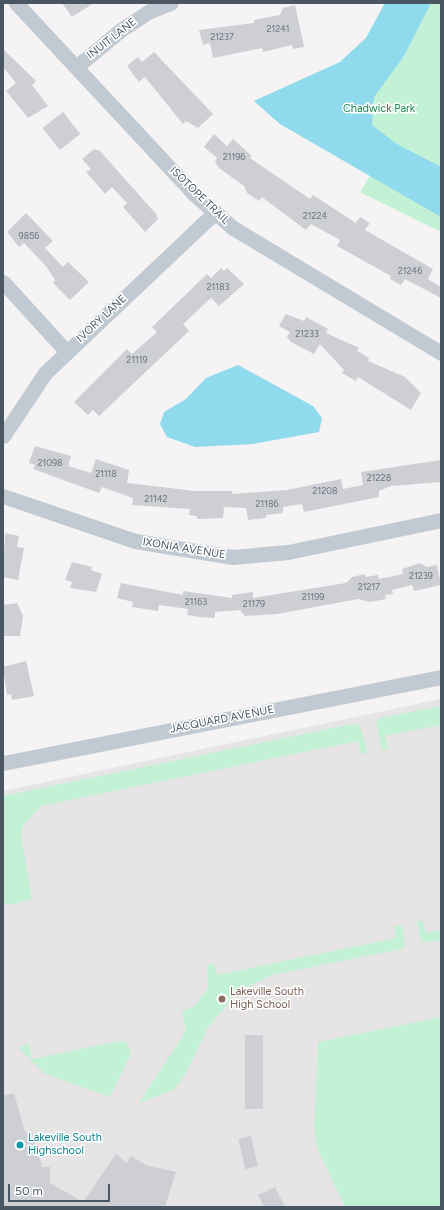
<!DOCTYPE html>
<html>
<head>
<meta charset="utf-8">
<style>
  body { margin:0 }
  #map { position:relative; width:444px; height:1210px; overflow:hidden; background:#f5f3f3; font-family:Figtree,sans-serif }
  div>[style] { position:absolute }
  .education>* { inset:0; background:#e6e4e5 }
  .green>* { inset:0; background:#c3f1d5 }
  .water>* { inset:0; background:#90daee }
  .building>* { inset:0; background:#cdcfd5; transform-origin:0 0 }
  .minor>* { height:15px; margin:-7.5px; padding:0 7.5px; transform-origin:7.5px; border-radius:7.5px; background:#c1cad2 }
  .dots>* { width:11px; height:11px; translate:-50% -50%; box-sizing:border-box; border:2px solid #fff; border-radius:50% }
  span { translate:-50% -50%; white-space:nowrap; text-align:center; line-height:1.15; -webkit-text-stroke:3px #fff; paint-order:stroke }
  .number-label { font-size:9px; color:#6b747e }
  .number-label span { -webkit-text-stroke-width:0 }
  .street-label { font-size:11px; color:#4a5661 }
  .park-label { font-size:11px; color:#17864f }
  .education-label { font-size:11px; color:#785e54 }
  .left { translate:0 -50%; text-align:left }
  .culture-label { font-size:11px; color:#0d838f }
  .frame { position:absolute; inset:0; border:4px solid #4a5661; pointer-events:none }
  .scale { position:absolute; left:8px; top:1184px; width:102px; height:18px; box-sizing:border-box; border:2px solid #4a5661; border-top:0; padding-left:5px; font-size:12px; line-height:14px; white-space:nowrap; color:#4a5661; -webkit-text-stroke:3px #fff; paint-order:stroke }
</style>
</head>
<body>
<div id="map">
  <div class="education">
    <i style="clip-path:polygon(441px 699px,441px 1207px,3px 1207px,3px 791px)"></i>
  </div>
  <div class="green">
    <i style="clip-path:polygon(385px 3px,441px 3px,441px 232px,360px 192px,370px 176px,280px 124px,254px 101px,340px 62px,366px 38px)"></i>
    <i style="clip-path:polygon(441px 706px,441px 725px,385px 736px,388px 749px,382px 750px,376px 722px,380px 718px)"></i>
    <i style="clip-path:polygon(353px 724px,360px 725px,367px 753px,361px 754px,358px 741px,41px 806px,23px 826px,21px 835px,32px 899px,10px 905px,3px 902px,3px 796px)"></i>
    <i style="clip-path:polygon(423px 921px,426px 933px,441px 930px,441px 941px,421px 942px,417px 922px)"></i>
    <i style="clip-path:polygon(402px 925px,405px 944px,401px 949px,272px 975px,236px 993px,208px 1028px,185px 1075px,173px 1090px,139px 1103px,186px 1031px,182px 1011px,195px 1006px,208px 988px,207px 965px,214px 963px,217px 975px,396px 938px,394px 926px)"></i>
    <i style="clip-path:polygon(441px 1017px,441px 1207px,345px 1207px,317px 1148px,314px 1130px,318px 1042px)"></i>
    <i style="clip-path:polygon(120px 1041px,127px 1042px,131px 1054px,110px 1097px,45px 1074px,19px 1048px,28px 1043px,32px 1059px)"></i>
  </div>
  <div class="water">
    <i style="clip-path:polygon(385px 3px,431px 3px,404px 56px,374px 97px,372px 125px,397px 144px,441px 167px,441px 217px,280px 124px,254px 101px,340px 62px,366px 38px)"></i>
    <i style="clip-path:polygon(238px 365px,313px 406px,322px 418px,319px 432px,253px 444px,195px 447px,167px 437px,160px 424px,164px 412px,186px 399px,206px 378px)"></i>
  </div>
  <div class="building">
    <i style="clip-path:polygon(62px 3px,94px 3px,72px 17px)"></i>
    <i style="clip-path:polygon(295px 5px,304px 47px,293px 49px,292px 45px,263px 52px,262px 48px,213px 58px,210px 43px,203px 45px,199px 30px,254px 23px,254px 20px,280px 15px,283px 8px)"></i>
    <i style="clip-path:polygon(3px 49px,36px 81px,32px 85px,48px 106px,28px 118px,6px 91px,16px 83px,3px 67px)"></i>
    <i style="clip-path:polygon(154px 52px,213px 114px,198px 128px,186px 121px,183px 124px,145px 77px,139px 82px,127px 66px,138px 57px,142px 62px)"></i>
    <i style="left:63px;top:112px;width:28px;height:26px;rotate:52deg"></i>
    <i style="clip-path:polygon(214px 134px,227px 146px,233px 139px,252px 156px,250px 158px,310px 199px,313px 195px,356px 223px,360px 217px,370px 223px,365px 230px,433px 269px,428px 279px,441px 287px,441px 298px,405px 279px,401px 285px,390px 279px,391px 276px,337px 246px,340px 240px,311px 224px,306px 230px,262px 197px,259px 201px,247px 193px,244px 186px,219px 168px,215px 161px,217px 158px,204px 147px)"></i>
    <i style="clip-path:polygon(94px 149px,100px 151px,156px 214px,158px 219px,145px 232px,123px 207px,127px 203px,112px 187px,105px 194px,86px 172px,91px 169px,82px 159px)"></i>
    <i style="clip-path:polygon(26px 213px,53px 241px,45px 248px,63px 267px,68px 262px,89px 282px,70px 300px,53px 283px,55px 280px,46px 266px,24px 243px,19px 247px,7px 232px)"></i>
    <i style="clip-path:polygon(221px 268px,224px 271px,227px 268px,244px 284px,219px 306px,211px 298px,183px 324px,189px 331px,99px 416px,93px 410px,88px 415px,74px 402px,127px 349px,132px 354px,157px 332px,152px 327px,207px 274px,211px 278px)"></i>
    <i style="clip-path:polygon(286px 314px,304px 321px,306px 317px,328px 329px,326px 333px,359px 348px,357px 351px,369px 358px,368px 361px,405px 377px,421px 393px,411px 410px,358px 377px,356px 381px,342px 373px,344px 370px,320px 344px,314px 354px,291px 342px,287px 337px,290px 332px,279px 326px)"></i>
    <i style="clip-path:polygon(35px 446px,71px 456px,68px 466px,91px 473px,96px 459px,129px 470px,127px 483px,195px 491px,232px 491px,232px 494px,287px 490px,341px 479px,343px 489px,363px 485px,361px 472px,441px 460px,441px 482px,391px 486px,379px 491px,379px 497px,304px 512px,302px 504px,283px 507px,283px 513px,266px 515px,266px 518px,248px 520px,246px 508px,224px 507px,223px 518px,197px 519px,197px 516px,189px 515px,190px 509px,132px 505px,133px 498px,102px 487px,99px 493px,33px 469px,35px 465px,29px 463px)"></i>
    <i style="clip-path:polygon(5px 533px,19px 536px,17px 547px,24px 548px,18px 580px,3px 577px)"></i>
    <i style="clip-path:polygon(72px 562px,92px 567px,91px 570px,102px 574px,96px 592px,70px 588px,72px 582px,65px 580px)"></i>
    <i style="clip-path:polygon(420px 563px,427px 567px,437px 565px,441px 585px,414px 591px,412px 585px,392px 590px,393px 594px,385px 595px,386px 599px,370px 602px,358px 599px,277px 614px,245px 616px,240px 610px,215px 612px,215px 618px,199px 617px,187px 615px,188px 609px,159px 605px,158px 611px,132px 607px,133px 602px,117px 598px,121px 583px,183px 595px,183px 591px,232px 598px,232px 595px,253px 592px,253px 598px,346px 583px,352px 577px,365px 574px,365px 577px,378px 575px,379px 579px,403px 574px,402px 569px)"></i>
    <i style="clip-path:polygon(17px 603px,23px 616px,20px 636px,3px 636px,3px 605px)"></i>
    <i style="clip-path:polygon(26px 661px,34px 696px,12px 700px,11px 694px,7px 695px,3px 667px)"></i>
    <i style="left:245px;top:1035px;width:18px;height:74px"></i>
    <i style="clip-path:polygon(14px 1093px,25px 1132px,32px 1131px,42px 1167px,50px 1167px,50px 1183px,83px 1202px,116px 1154px,127px 1163px,131px 1156px,146px 1165px,176px 1172px,165px 1207px,3px 1207px,3px 1096px)"></i>
    <i style="left:251px;top:1136px;width:31px;height:13px;rotate:77deg"></i>
    <i style="clip-path:polygon(275px 1187px,285px 1207px,264px 1207px,258px 1195px)"></i>
  </div>
  <div class="minor">
    <i style="left:16px;top:3px;width:261px;rotate:47deg"></i>
    <i style="left:194px;top:194px;width:52px;rotate:41.1deg"></i>
    <i style="left:233px;top:228px;width:243px;rotate:31deg"></i>
    <i style="left:76px;top:67px;width:60px;rotate:-39.6deg"></i>
    <i style="left:122px;top:29px;width:33px;rotate:-33deg"></i>
    <i style="left:150px;top:11px;width:22px;rotate:-21deg"></i>
    <i style="left:3px;top:282px;width:95px;rotate:47.6deg"></i>
    <i style="left:3px;top:436px;width:76px;rotate:-56.3deg"></i>
    <i style="left:45px;top:373px;width:234px;rotate:-43.4deg"></i>
    <i style="left:3px;top:496px;width:139px;rotate:18.8deg"></i>
    <i style="left:135px;top:541px;width:99px;rotate:9.3deg"></i>
    <i style="left:233px;top:557px;width:55px;rotate:-5.2deg"></i>
    <i style="left:288px;top:552px;width:156px;rotate:-11.8deg"></i>
    <i style="left:3px;top:763px;width:446px;rotate:-11.1deg"></i>
  </div>
  <div class="dots">
    <i style="left:222px;top:999px;background:#8d6e63"></i>
    <i style="left:20px;top:1145px;background:#0f9aa8"></i>
  </div>
  <div class="number-label">
    <span style="left:278px;top:29px">21241</span>
    <span style="left:222px;top:37px">21237</span>
    <span style="left:234px;top:157px">21196</span>
    <span style="left:315px;top:216px">21224</span>
    <span style="left:29px;top:236px">9856</span>
    <span style="left:410px;top:271px">21246</span>
    <span style="left:218px;top:287px">21183</span>
    <span style="left:307px;top:334px">21233</span>
    <span style="left:137px;top:360px">21119</span>
    <span style="left:50px;top:463px">21098</span>
    <span style="left:106px;top:474px">21118</span>
    <span style="left:379px;top:478px">21228</span>
    <span style="left:325px;top:491px">21208</span>
    <span style="left:156px;top:499px">21142</span>
    <span style="left:267px;top:504px">21186</span>
    <span style="left:421px;top:576px">21239</span>
    <span style="left:369px;top:587px">21217</span>
    <span style="left:313px;top:597px">21199</span>
    <span style="left:196px;top:602px">21163</span>
    <span style="left:254px;top:604px">21179</span>
  </div>
  <div class="street-label">
    <span style="left:112px;top:39px;rotate:-38deg">INUIT LANE</span>
    <span style="left:199px;top:196px;rotate:44deg">ISOTOPE TRAIL</span>
    <span style="left:102px;top:319px;rotate:-43deg">IVORY LANE</span>
    <span style="left:184px;top:549px;rotate:9deg">IXONIA AVENUE</span>
    <span style="left:222px;top:720px;rotate:-11deg">JACQUARD AVENUE</span>
  </div>
  <div class="park-label">
    <span style="left:379px;top:109px">Chadwick Park</span>
  </div>
  <div class="education-label">
    <span class="left" style="left:230px;top:999px">Lakeville South<br>High School</span>
  </div>
  <div class="culture-label">
    <span class="left" style="left:28px;top:1145px">Lakeville South<br>Highschool</span>
  </div>
  <div class="frame"></div>
  <div class="scale">50 m</div>
</div>
</body>
</html>
